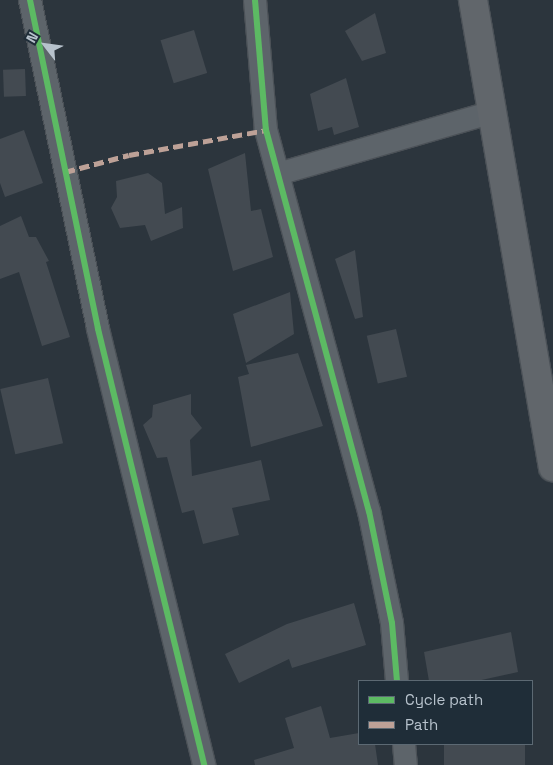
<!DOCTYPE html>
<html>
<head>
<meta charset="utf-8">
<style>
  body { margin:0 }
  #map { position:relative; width:553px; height:765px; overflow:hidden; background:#2c353d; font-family:"Space Grotesk",sans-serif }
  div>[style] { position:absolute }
  .building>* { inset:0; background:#434a51; transform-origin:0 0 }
  .roads { filter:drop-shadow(1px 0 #4b5157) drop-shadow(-1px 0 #4b5157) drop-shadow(0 1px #4b5157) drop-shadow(0 -1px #4b5157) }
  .minor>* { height:22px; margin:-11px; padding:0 11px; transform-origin:11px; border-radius:11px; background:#5d646a }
  .trunk>* { height:28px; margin:-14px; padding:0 14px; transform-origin:14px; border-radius:14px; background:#61666b }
  .quiet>* { height:5px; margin-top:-2.5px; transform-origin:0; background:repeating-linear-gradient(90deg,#bda197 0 10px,transparent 0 15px) }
  .cycleway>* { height:6px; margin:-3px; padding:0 3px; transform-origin:3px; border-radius:3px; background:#5cba63 }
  span { translate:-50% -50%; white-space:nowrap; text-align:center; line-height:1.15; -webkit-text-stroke:4px #1f2d38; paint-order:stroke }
  .legend { position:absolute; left:358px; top:680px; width:175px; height:65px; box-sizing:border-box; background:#1f2d38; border:1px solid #5c6973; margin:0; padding:6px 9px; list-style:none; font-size:15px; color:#b7c2cc }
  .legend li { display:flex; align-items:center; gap:10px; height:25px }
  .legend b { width:25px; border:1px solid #5c6973 }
  .north { position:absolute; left:20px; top:20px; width:50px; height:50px; -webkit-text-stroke:4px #1f2d38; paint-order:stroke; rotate:300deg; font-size:14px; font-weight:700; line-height:20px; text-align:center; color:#b7c2cc }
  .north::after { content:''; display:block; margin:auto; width:18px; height:22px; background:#b7c2cc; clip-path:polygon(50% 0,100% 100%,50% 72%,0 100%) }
</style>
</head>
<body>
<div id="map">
  <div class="building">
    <i style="clip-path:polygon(375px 13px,386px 53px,362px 61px,345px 31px)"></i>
    <i style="left:194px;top:30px;width:45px;height:35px;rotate:73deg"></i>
    <i style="left:25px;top:69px;width:27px;height:22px;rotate:88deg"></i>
    <i style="clip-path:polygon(346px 78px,359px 127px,334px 135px,332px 127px,318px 131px,310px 94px)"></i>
    <i style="clip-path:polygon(24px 130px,43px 183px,5px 197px,0 183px,0 139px)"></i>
    <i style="clip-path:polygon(245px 153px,251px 211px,261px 209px,273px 257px,233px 271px,208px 169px)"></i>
    <i style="clip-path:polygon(148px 173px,162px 183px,165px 214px,182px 207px,183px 228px,151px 241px,145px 225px,120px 228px,111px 208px,117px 197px,116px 181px)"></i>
    <i style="clip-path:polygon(21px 216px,29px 237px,36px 237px,49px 261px,46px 262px,70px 337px,42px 346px,19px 272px,0 279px,0 226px)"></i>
    <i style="clip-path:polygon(355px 250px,363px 317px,355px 319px,335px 259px)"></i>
    <i style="clip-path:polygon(290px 292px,294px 334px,246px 363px,233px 314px)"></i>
    <i style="left:396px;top:329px;width:49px;height:30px;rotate:77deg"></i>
    <i style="clip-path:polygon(298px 353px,323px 426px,251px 447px,238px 377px,249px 374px,246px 365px)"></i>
    <i style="left:48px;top:378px;width:67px;height:49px;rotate:77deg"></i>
    <i style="clip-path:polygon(191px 394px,191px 414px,202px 428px,190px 440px,192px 476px,261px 460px,270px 500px,232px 508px,239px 535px,203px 544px,194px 510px,182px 513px,167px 457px,157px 458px,143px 425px,152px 417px,153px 405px)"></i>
    <i style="clip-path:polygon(354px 603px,366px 645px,292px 668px,289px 659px,239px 683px,225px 654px,287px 624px)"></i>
    <i style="clip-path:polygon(511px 632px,518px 672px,477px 681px,429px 681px,424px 652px)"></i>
    <i style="clip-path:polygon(321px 706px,330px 738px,359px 733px,359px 744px,375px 744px,378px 765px,255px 765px,254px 760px,294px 748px,285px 718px)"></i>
    <i style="left:444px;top:744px;width:81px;height:21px"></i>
  </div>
  <div class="roads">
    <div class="minor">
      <i style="left:30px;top:0;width:336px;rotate:78.3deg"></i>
      <i style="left:98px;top:329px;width:449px;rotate:76.3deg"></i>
      <i style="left:255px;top:0;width:130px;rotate:85.2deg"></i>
      <i style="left:266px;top:130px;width:395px;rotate:74.9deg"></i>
      <i style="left:369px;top:511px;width:114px;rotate:78.4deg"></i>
      <i style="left:392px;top:623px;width:58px;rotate:85.1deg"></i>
      <i style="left:278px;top:174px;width:224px;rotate:-16.1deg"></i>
      <i style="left:404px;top:744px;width:21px;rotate:85deg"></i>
    </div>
    <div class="trunk">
      <i style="left:473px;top:0;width:474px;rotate:80.3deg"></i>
    </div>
  </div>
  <div class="quiet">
    <i style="left:65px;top:172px;width:66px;rotate:-14.9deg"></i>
    <i style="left:129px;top:155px;width:139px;rotate:-10.3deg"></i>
  </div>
  <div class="cycleway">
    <i style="left:30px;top:0;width:336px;rotate:78.3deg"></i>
    <i style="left:98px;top:329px;width:449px;rotate:76.3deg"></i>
    <i style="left:255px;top:0;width:130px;rotate:85.2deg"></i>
    <i style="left:266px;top:130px;width:395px;rotate:74.9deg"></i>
    <i style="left:369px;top:511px;width:114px;rotate:78.4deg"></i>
    <i style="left:392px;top:623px;width:58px;rotate:85.1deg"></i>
  </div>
  <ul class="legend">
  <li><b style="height:6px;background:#5cba63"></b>Cycle path</li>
  <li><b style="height:6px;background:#bda197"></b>Path</li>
  </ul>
  <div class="north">N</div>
</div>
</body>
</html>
